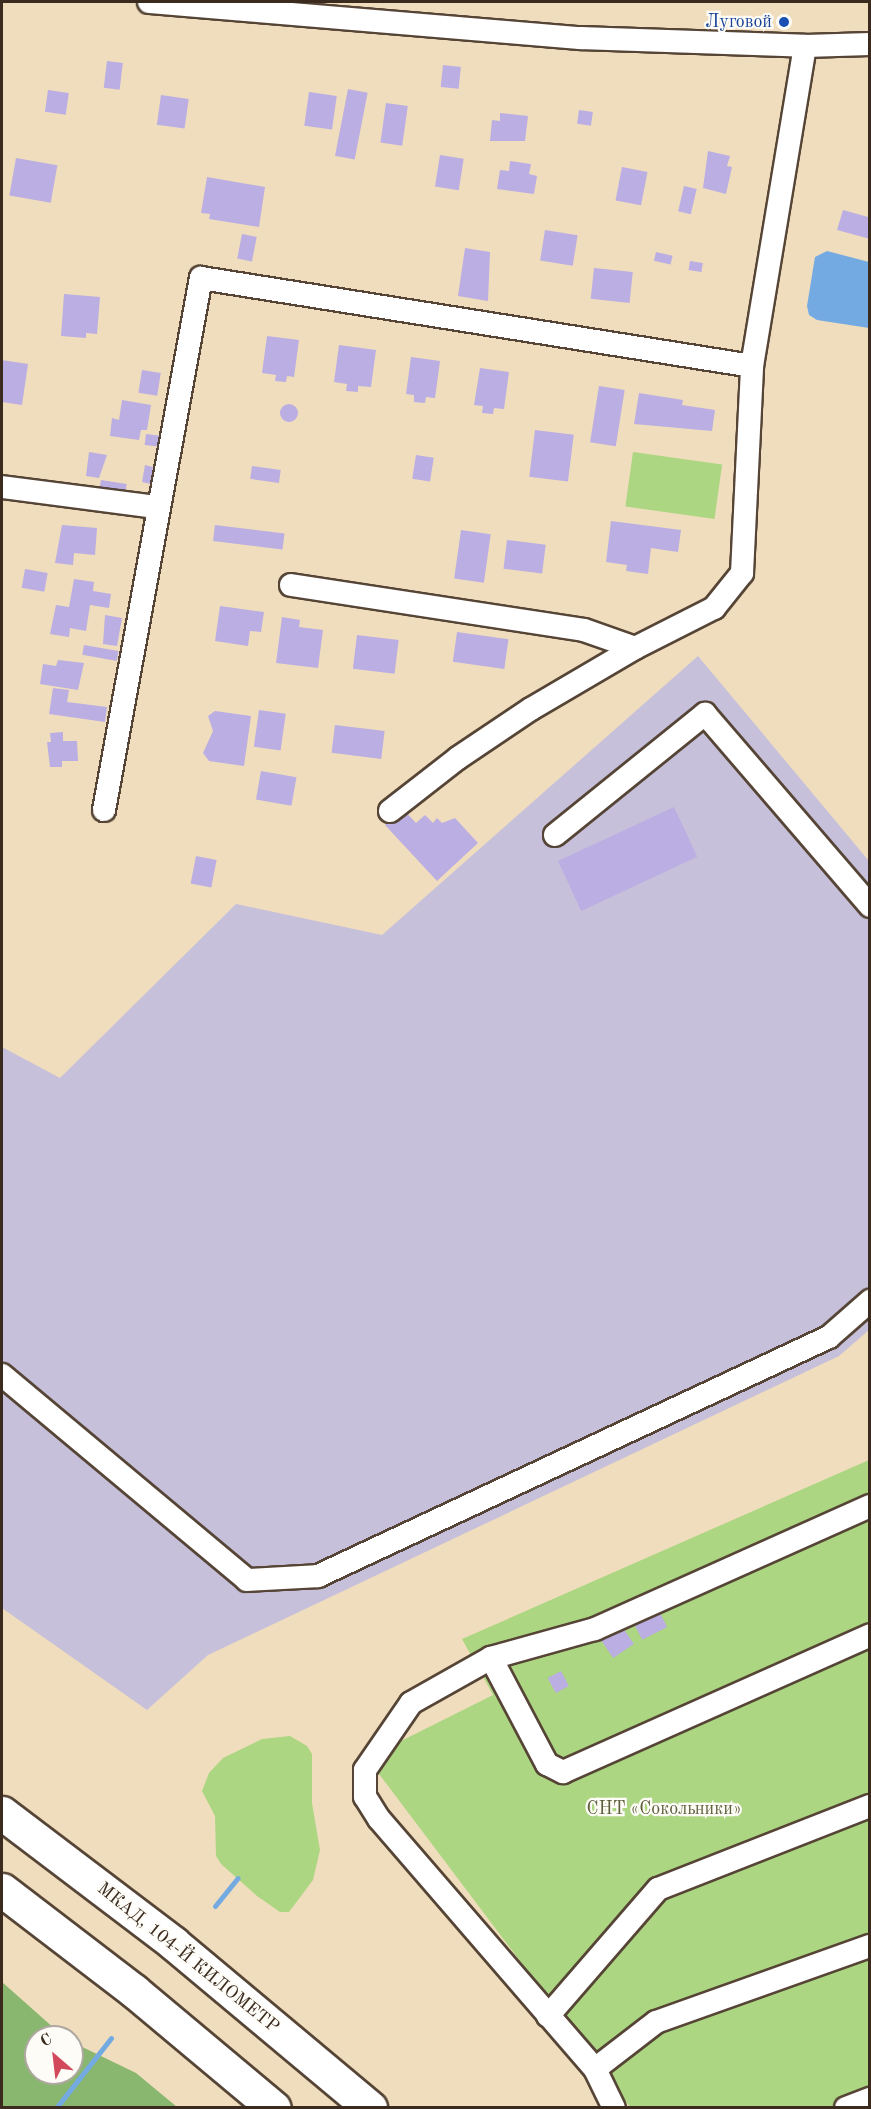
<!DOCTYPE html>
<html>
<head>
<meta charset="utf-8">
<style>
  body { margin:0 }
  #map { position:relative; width:871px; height:2109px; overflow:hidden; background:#f0ddbd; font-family:"Old Standard TT",serif }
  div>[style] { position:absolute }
  .industrial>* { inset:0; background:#c6c0da }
  .green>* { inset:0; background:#acd682; transform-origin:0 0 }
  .forest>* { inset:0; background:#89b770 }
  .water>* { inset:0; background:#74aae2 }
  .stream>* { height:5px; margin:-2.5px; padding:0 2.5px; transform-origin:2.5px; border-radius:2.5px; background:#74aae2 }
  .building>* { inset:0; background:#baaee3; transform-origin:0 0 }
  .round { border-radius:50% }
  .roads { filter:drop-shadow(2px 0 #564536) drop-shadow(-2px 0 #564536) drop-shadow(0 2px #564536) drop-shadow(0 -2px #564536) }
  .minor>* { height:22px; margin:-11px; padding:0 11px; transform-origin:11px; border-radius:11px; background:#fff }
  .highway>* { height:33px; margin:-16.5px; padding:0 16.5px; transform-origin:16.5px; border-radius:16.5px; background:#fff }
  .dots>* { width:16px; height:16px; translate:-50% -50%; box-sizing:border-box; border:3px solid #fdfcf7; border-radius:50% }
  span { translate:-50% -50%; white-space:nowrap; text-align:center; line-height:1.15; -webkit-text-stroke:4.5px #fdfcf7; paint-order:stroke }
  .transit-label { font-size:18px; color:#164399 }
  .right { translate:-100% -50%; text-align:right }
  .park-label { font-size:18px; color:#5d5e3c }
  .street-label { font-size:18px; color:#3b2a1e }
  .frame { position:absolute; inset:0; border:3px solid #3b2a1e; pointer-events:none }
  .north { position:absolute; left:24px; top:2025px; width:60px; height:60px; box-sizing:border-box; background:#fdfcf7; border:2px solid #afa8a0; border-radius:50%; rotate:332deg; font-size:16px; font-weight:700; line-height:24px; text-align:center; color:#3b2a1e }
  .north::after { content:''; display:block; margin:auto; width:21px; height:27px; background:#d1495b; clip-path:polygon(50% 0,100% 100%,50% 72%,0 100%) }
</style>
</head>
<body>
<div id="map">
  <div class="industrial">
    <i style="clip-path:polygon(698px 656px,869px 861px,869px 1330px,839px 1356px,208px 1655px,147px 1710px,2px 1608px,2px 1047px,60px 1078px,236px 904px,382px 935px)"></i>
  </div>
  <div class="green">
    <i style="left:633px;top:452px;width:90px;height:55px;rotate:8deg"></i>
    <i style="clip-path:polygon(869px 1460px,869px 2107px,630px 2107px,367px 1758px,493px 1695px,462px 1639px)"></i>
    <i style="clip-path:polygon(290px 1736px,307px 1746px,312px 1754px,312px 1803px,320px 1850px,313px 1880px,289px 1912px,280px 1912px,257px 1896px,221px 1864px,216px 1856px,215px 1816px,202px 1791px,209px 1773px,223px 1758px,262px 1739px)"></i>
  </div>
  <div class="forest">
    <i style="clip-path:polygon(2px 1982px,64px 2037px,36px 2037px,36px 2073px,72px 2073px,72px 2042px,136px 2073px,177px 2107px,2px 2107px)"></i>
  </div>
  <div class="water">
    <i style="clip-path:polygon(827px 251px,869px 262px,869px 328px,817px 320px,809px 315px,807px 306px,815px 257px)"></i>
  </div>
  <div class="stream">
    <i style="left:215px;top:1906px;width:36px;rotate:-51deg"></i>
    <i style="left:56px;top:2108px;width:89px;rotate:-51.8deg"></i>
  </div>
  <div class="building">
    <i style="left:107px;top:61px;width:16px;height:27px;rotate:7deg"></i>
    <i style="left:443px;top:65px;width:18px;height:22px;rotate:6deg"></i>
    <i style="left:348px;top:89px;width:20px;height:68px;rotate:11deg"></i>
    <i style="left:48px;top:90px;width:21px;height:22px;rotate:8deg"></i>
    <i style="left:309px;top:92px;width:28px;height:34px;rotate:8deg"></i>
    <i style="left:161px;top:95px;width:28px;height:30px;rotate:8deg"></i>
    <i style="left:386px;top:103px;width:22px;height:40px;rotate:8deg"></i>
    <i style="left:579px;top:110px;width:14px;height:14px;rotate:8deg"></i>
    <i style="clip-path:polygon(500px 113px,528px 116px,525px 141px,490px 141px,492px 120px,500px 121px)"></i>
    <i style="clip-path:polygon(708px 151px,730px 156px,727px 166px,732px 167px,726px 194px,703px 188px)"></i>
    <i style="left:440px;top:155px;width:24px;height:32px;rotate:9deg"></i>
    <i style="left:16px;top:158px;width:42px;height:38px;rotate:10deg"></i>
    <i style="clip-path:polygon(510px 161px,531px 164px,529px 174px,537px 176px,534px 194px,497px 189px,500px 170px,509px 171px)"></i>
    <i style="left:622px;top:167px;width:26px;height:34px;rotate:11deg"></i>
    <i style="clip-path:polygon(207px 177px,265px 187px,259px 227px,209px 219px,210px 214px,201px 213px)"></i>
    <i style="left:684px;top:186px;width:13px;height:26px;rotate:13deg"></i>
    <i style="clip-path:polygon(843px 210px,868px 217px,870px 213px,870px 239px,837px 230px)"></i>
    <i style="left:545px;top:230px;width:33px;height:31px;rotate:9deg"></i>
    <i style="left:242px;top:234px;width:15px;height:25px;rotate:11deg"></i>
    <i style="clip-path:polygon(465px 248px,490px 252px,488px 301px,458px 296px)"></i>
    <i style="left:656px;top:252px;width:17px;height:9px;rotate:13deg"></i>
    <i style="left:690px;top:261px;width:13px;height:9px;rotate:9deg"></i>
    <i style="left:594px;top:268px;width:39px;height:31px;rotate:6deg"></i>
    <i style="clip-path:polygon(64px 294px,100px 297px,97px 334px,86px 333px,86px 338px,61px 336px)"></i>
    <i style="clip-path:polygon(267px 336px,299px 340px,294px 377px,287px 376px,286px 382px,275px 381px,276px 375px,262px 373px)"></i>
    <i style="clip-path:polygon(339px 345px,376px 350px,371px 387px,358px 386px,358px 392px,346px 391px,347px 384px,334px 382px)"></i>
    <i style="clip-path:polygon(411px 357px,440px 361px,435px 398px,426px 397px,425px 403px,414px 402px,414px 395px,406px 394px)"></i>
    <i style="clip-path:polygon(2px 360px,28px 364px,22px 405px,2px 402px)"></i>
    <i style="clip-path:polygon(480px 368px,509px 372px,504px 409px,494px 408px,493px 414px,482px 413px,483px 406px,474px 405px)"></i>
    <i style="left:142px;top:370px;width:19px;height:23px;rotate:9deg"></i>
    <i style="left:599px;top:386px;width:26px;height:57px;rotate:9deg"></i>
    <i style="clip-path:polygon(639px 393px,683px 400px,682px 405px,715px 410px,712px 431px,634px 424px)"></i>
    <i style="clip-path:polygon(122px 400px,151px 405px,147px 430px,141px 430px,139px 440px,110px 436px,112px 418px,119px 420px)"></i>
    <i class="round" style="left:280px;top:404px;width:18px;height:18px"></i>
    <i style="left:535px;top:430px;width:39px;height:47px;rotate:7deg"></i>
    <i style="left:146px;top:434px;width:16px;height:11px;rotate:7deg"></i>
    <i style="clip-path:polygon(89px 452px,107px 455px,99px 478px,86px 476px)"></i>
    <i style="left:416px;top:455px;width:18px;height:24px;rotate:9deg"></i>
    <i style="clip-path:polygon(145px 465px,153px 467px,151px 484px,142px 482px)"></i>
    <i style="left:252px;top:466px;width:29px;height:13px;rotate:8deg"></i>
    <i style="left:101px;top:480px;width:26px;height:14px;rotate:9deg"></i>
    <i style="clip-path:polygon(611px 521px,681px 530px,678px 552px,651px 548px,648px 574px,626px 571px,627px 565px,606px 562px)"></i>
    <i style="clip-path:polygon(62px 525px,97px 528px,95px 555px,74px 553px,73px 565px,55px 563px)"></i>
    <i style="left:215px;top:525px;width:70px;height:16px;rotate:7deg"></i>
    <i style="left:461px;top:530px;width:30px;height:49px;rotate:8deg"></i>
    <i style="left:507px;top:540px;width:39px;height:29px;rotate:7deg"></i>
    <i style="left:25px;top:569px;width:23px;height:19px;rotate:10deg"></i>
    <i style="clip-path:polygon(74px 579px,94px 582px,93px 591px,111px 594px,109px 608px,90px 605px,86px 631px,70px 628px,69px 637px,50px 634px,56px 605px,69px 607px)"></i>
    <i style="clip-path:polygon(220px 606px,264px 612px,261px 632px,250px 631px,248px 646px,215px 641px)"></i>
    <i style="clip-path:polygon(105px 615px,122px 618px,117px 646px,103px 644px)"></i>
    <i style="clip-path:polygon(282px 617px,300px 620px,299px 627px,323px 630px,318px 668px,276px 663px)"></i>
    <i style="left:457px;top:632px;width:52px;height:30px;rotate:8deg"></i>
    <i style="left:357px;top:635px;width:42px;height:34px;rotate:7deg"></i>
    <i style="left:84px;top:645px;width:35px;height:10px;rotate:10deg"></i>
    <i style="clip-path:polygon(58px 660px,84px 663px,78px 690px,40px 684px,43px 664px,56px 666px)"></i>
    <i style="clip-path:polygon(53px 688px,69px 690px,67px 702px,107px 707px,105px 722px,49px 714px)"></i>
    <i style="left:259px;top:710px;width:27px;height:37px;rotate:8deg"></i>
    <i style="clip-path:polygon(215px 711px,251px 716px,244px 766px,209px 761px,203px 753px,213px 731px,208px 716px)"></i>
    <i style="left:335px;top:725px;width:50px;height:28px;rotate:7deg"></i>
    <i style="clip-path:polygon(63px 732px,63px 741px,77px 741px,78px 761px,62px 761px,62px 767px,50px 767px,47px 742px,51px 742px,50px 733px)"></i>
    <i style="left:261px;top:771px;width:36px;height:29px;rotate:10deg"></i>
    <i style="left:674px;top:807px;width:55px;height:128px;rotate:65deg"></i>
    <i style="clip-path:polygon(403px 809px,416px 823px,425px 815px,433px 823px,437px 818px,442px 823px,455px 818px,478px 843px,437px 881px,385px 825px)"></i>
    <i style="left:196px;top:856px;width:21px;height:28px;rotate:11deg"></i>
    <i style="left:659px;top:1611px;width:18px;height:28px;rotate:63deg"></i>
    <i style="left:621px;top:1625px;width:23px;height:25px;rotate:56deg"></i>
    <i style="left:561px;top:1671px;width:17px;height:15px;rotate:62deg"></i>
  </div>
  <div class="roads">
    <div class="minor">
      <i style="left:149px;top:2px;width:433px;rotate:4.8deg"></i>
      <i style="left:580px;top:38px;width:225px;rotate:2deg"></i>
      <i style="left:805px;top:46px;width:65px;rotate:-1.8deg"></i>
      <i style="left:2px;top:487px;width:156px;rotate:7.4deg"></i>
      <i style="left:291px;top:585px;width:296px;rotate:8.7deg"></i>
      <i style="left:584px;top:630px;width:54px;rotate:19.4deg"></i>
      <i style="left:104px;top:810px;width:541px;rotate:-79.67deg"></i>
      <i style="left:201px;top:278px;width:558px;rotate:9.07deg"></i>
      <i style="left:390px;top:811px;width:86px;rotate:-37.9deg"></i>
      <i style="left:458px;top:758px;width:88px;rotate:-33.9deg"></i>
      <i style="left:531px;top:709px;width:121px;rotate:-30.4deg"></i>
      <i style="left:635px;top:648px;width:89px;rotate:-26.9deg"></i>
      <i style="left:714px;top:608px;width:45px;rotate:-51.3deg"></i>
      <i style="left:742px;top:573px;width:207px;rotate:-87.2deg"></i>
      <i style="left:752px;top:366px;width:324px;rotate:-80.6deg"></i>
      <i style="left:555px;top:835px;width:193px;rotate:-38.9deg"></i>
      <i style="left:705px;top:714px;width:253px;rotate:49.3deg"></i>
      <i style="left:2px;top:1375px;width:319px;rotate:39.9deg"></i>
      <i style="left:247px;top:1580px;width:71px;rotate:-3.2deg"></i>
      <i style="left:318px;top:1576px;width:564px;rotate:-25.07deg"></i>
      <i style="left:829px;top:1337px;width:55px;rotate:-41.3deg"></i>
      <i style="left:491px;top:1658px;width:120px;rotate:62.2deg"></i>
      <i style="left:547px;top:1764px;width:18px;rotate:27deg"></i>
      <i style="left:563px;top:1772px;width:336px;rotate:-24deg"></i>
      <i style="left:548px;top:2016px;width:168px;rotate:-49.1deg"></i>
      <i style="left:658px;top:1889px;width:228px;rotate:-21.4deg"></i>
      <i style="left:595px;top:2069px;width:77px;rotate:-37.6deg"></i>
      <i style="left:656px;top:2022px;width:227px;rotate:-19.6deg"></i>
      <i style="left:614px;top:2108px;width:43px;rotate:-116deg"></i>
      <i style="left:595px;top:2069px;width:330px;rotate:-130.8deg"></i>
      <i style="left:379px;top:1819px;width:26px;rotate:-122deg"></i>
      <i style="left:365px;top:1797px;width:27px;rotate:-90deg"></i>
      <i style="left:365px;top:1770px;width:81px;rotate:-55.5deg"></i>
      <i style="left:411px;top:1703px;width:92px;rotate:-29.4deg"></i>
      <i style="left:491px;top:1658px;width:108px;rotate:-15.6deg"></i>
      <i style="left:595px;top:1629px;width:301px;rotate:-24.1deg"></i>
      <i style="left:846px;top:2108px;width:26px;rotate:-21deg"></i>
    </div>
    <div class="highway">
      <i style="left:2px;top:1813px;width:215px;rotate:37.2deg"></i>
      <i style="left:173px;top:1943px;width:257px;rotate:39.9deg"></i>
      <i style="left:2px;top:1890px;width:166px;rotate:37.4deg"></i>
      <i style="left:134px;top:1991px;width:182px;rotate:39.9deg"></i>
    </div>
  </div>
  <div class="dots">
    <i style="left:784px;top:22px;background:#1a4fb4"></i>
  </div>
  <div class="transit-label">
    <span class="right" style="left:772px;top:22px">Луговой</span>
  </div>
  <div class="park-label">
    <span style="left:664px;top:1809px">СНТ «Сокольники»</span>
  </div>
  <div class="street-label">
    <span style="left:188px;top:1958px;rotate:39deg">МКАД, 104-Й КИЛОМЕТР</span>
  </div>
  <div class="frame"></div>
  <div class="north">С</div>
</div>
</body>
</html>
